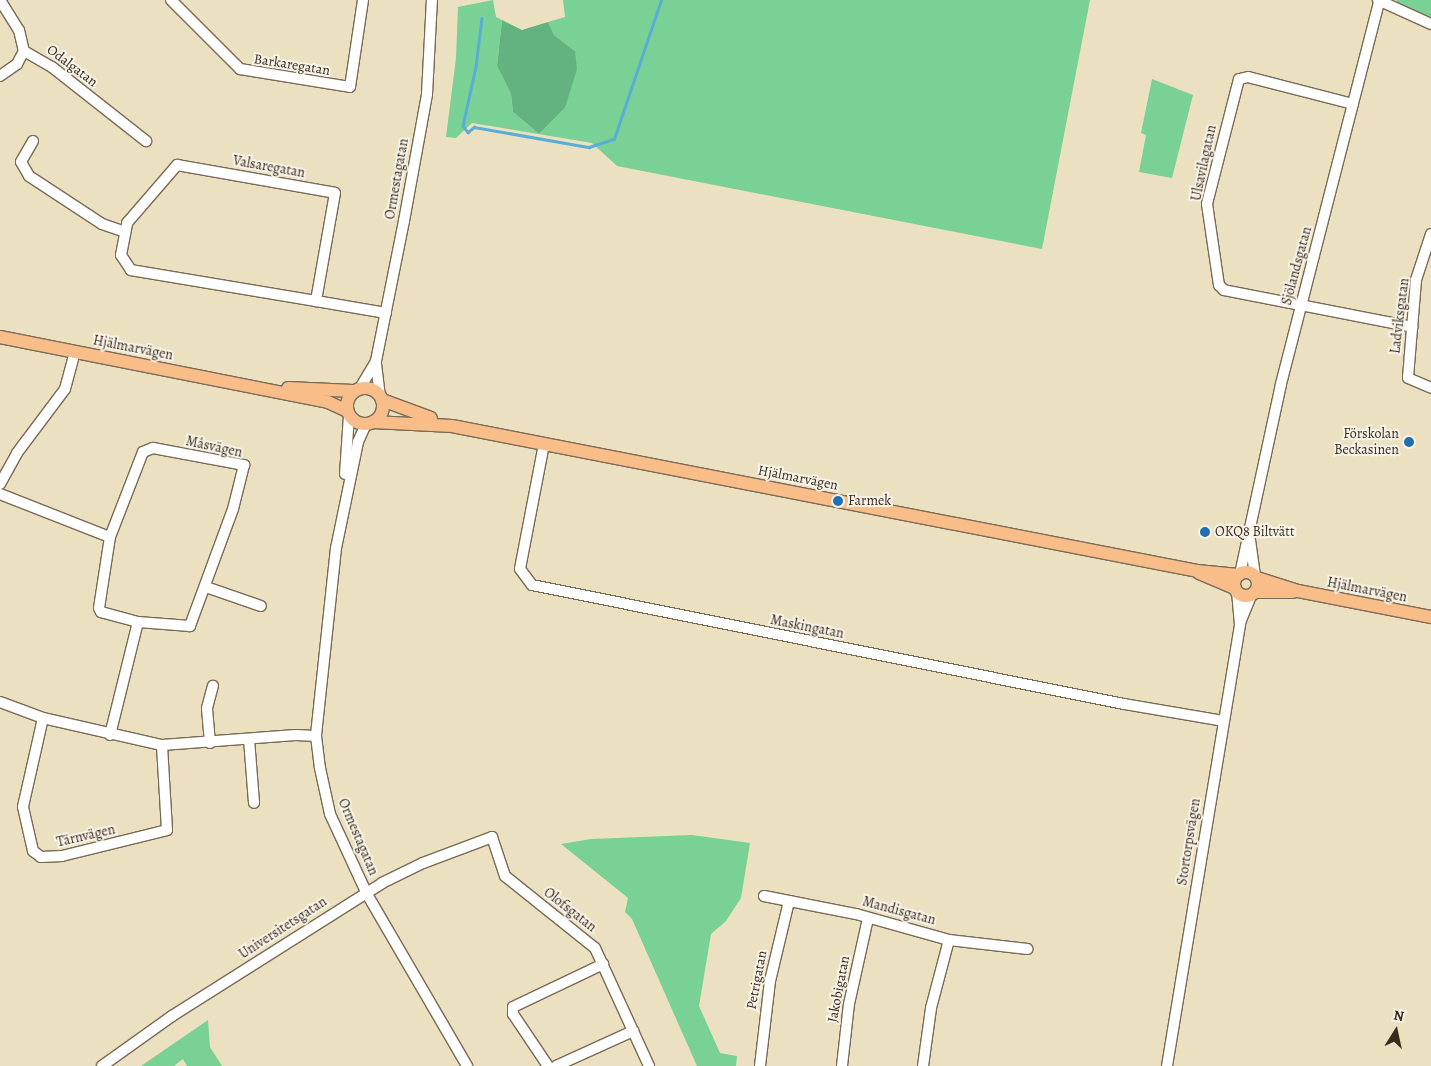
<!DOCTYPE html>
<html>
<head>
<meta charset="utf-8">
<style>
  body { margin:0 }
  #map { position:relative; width:1431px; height:1066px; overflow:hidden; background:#ebe1c0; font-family:Alegreya,serif }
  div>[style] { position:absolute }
  .green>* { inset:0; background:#79d196 }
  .forest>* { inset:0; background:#62b37f }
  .stream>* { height:2.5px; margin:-1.25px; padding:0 1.25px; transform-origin:1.25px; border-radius:1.25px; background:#59aed5 }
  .roads { filter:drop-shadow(1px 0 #796a57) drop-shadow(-1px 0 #796a57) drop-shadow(0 1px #796a57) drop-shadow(0 -1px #796a57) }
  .minor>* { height:10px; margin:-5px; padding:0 5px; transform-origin:5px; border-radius:5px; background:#fff }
  .major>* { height:12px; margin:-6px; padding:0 6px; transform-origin:6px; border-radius:6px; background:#f8bd88 }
  .major>.ring { margin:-6px; padding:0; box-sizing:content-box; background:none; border:12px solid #f8bd88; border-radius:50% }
  .dots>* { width:14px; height:14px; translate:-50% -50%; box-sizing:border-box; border:2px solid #f7f3e8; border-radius:50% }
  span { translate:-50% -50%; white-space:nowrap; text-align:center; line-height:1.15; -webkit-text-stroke:4px #f7f3e8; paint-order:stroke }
  .street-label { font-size:14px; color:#3b2a1e }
  .poi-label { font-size:14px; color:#3b2a1e }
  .right { translate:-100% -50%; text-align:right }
  .left { translate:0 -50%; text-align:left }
  .north { position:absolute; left:1371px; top:1006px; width:50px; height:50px; -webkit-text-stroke:4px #f7f3e8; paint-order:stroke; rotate:10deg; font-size:14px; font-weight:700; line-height:20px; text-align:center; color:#3b2a1e }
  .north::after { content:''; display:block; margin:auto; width:18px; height:22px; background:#3b2a1e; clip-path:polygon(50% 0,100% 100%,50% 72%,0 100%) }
</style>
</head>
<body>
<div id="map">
  <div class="green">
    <i style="clip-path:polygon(493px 0,496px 17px,502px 20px,497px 66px,511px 94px,513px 112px,539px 134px,565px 108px,575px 51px,554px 35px,548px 22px,565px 17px,563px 0,1090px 0,1042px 249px,617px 166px,592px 143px,472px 123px,456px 138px,446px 137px,456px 58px,458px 7px)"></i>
    <i style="clip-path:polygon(1396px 0,1431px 0,1431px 20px,1399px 5px)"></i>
    <i style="clip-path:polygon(1152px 79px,1193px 95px,1172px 178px,1139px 172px,1146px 135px,1141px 133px)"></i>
    <i style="clip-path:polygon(692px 835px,750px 843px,741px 898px,726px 921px,711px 934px,699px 1006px,720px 1053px,737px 1056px,736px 1066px,697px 1066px,632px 919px,625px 912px,628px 898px,561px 844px,591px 839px)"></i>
    <i style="clip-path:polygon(208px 1020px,210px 1047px,222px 1066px,187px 1066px,183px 1059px,174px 1066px,141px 1066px)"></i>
  </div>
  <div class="forest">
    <i style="clip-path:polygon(502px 20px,522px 30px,548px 22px,554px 35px,575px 51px,577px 69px,565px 108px,539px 134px,513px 112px,511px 94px,497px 66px)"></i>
  </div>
  <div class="stream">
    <i style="left:482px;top:18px;width:49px;rotate:97deg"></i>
    <i style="left:476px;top:67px;width:60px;rotate:102.4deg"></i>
    <i style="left:463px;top:126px;width:8px;rotate:50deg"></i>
    <i style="left:468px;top:132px;width:8px;rotate:-40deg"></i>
    <i style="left:474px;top:127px;width:117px;rotate:9.9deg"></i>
    <i style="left:589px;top:147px;width:26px;rotate:-18deg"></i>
    <i style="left:614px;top:139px;width:147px;rotate:-71.3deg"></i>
  </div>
  <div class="roads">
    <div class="minor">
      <i style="left:0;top:0;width:36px;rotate:58deg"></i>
      <i style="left:19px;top:30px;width:22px;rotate:77deg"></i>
      <i style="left:24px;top:51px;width:32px;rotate:30deg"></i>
      <i style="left:52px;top:67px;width:120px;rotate:38.2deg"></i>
      <i style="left:171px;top:0;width:98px;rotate:45deg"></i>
      <i style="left:240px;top:69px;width:111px;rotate:9.3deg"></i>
      <i style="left:350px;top:87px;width:88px;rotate:-81.5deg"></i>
      <i style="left:1378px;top:0;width:58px;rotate:24.4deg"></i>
      <i style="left:0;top:76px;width:21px;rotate:-35deg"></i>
      <i style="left:17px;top:64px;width:15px;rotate:-62deg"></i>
      <i style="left:1353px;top:104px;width:108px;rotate:-165.6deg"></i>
      <i style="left:1248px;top:77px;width:9px;rotate:167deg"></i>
      <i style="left:1239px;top:79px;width:129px;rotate:104.4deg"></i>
      <i style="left:1207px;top:204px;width:82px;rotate:81.6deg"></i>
      <i style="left:1219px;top:285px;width:7px;rotate:45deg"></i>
      <i style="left:1224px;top:290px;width:192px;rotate:11.1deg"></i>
      <i style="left:33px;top:141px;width:24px;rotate:120deg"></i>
      <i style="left:21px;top:162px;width:16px;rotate:60deg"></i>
      <i style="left:29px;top:176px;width:87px;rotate:33.3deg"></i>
      <i style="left:102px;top:224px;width:24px;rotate:19deg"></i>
      <i style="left:1431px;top:234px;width:48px;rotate:108.1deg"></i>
      <i style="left:1416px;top:280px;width:98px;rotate:94.7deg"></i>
      <i style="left:1408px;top:378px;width:25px;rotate:23deg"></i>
      <i style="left:316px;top:301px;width:188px;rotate:-170.5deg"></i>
      <i style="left:131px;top:270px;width:18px;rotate:-124deg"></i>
      <i style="left:121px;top:255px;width:33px;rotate:-79deg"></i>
      <i style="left:127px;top:223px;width:77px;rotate:-49.2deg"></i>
      <i style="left:177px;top:165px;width:160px;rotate:10deg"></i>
      <i style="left:335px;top:193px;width:110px;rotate:100deg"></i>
      <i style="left:316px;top:301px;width:71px;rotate:9.7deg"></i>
      <i style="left:376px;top:364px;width:32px;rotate:83deg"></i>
      <i style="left:360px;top:388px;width:31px;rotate:-59deg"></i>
      <i style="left:376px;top:361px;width:143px;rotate:-78.7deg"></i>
      <i style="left:404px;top:221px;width:129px;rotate:-79.7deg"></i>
      <i style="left:427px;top:94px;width:94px;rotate:-87deg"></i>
      <i style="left:366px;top:424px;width:20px;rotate:114deg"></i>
      <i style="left:358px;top:442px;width:108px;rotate:101.7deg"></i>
      <i style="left:336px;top:548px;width:189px;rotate:96.1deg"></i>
      <i style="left:316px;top:736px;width:32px;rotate:83deg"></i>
      <i style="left:320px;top:768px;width:47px;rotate:77.7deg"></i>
      <i style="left:330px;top:814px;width:88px;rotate:65.2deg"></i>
      <i style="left:367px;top:894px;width:199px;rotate:59.8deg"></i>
      <i style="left:544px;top:444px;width:127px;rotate:100.9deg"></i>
      <i style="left:520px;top:569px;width:20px;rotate:53deg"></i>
      <i style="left:532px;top:585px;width:604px;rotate:11.37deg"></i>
      <i style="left:1124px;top:704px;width:100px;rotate:9.7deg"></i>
      <i style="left:153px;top:448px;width:93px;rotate:10.6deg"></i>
      <i style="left:244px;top:465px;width:45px;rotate:104deg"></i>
      <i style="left:233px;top:509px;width:125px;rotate:110.2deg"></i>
      <i style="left:190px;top:626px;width:52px;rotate:-175.6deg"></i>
      <i style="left:138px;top:622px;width:38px;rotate:-165deg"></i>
      <i style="left:101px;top:612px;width:4px;rotate:-117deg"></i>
      <i style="left:99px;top:608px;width:72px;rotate:-81.2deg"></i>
      <i style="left:110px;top:537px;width:91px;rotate:-68.8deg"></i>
      <i style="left:143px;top:452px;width:11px;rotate:-22deg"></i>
      <i style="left:345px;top:474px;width:59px;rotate:-86.1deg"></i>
      <i style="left:0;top:484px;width:35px;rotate:-61deg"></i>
      <i style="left:17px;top:453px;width:80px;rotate:-53.1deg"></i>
      <i style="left:65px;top:389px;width:39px;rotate:-75deg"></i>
      <i style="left:0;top:494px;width:118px;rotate:21.4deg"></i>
      <i style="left:1250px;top:540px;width:35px;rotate:82deg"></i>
      <i style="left:1240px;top:574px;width:194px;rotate:-77.8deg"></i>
      <i style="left:1281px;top:384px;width:395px;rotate:-75.6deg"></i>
      <i style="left:206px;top:587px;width:58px;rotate:19.1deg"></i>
      <i style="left:1237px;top:591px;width:32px;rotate:85deg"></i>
      <i style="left:0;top:702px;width:46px;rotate:20.4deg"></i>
      <i style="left:43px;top:718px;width:122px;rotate:12.8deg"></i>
      <i style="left:162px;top:745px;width:134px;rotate:-4.3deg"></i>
      <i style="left:296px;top:735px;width:20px;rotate:3deg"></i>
      <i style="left:43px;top:718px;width:91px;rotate:102.7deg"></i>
      <i style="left:23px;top:807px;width:45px;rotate:77.2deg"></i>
      <i style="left:33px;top:851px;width:10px;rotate:37deg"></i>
      <i style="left:41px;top:857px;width:21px;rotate:-3deg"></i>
      <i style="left:62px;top:856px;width:108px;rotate:-13.9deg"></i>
      <i style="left:167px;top:830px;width:85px;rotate:-93.4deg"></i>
      <i style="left:110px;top:735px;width:116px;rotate:-76.1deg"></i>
      <i style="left:249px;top:739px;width:64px;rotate:85.5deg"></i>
      <i style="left:210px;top:743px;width:35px;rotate:-95deg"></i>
      <i style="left:207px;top:708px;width:23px;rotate:-75deg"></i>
      <i style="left:764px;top:896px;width:94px;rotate:11.1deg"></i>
      <i style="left:856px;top:914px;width:97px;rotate:15.6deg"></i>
      <i style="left:949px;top:940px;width:79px;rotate:6.6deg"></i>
      <i style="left:102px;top:1066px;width:86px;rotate:-35.5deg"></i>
      <i style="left:172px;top:1016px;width:249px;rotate:-32.3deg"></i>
      <i style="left:382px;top:883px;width:46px;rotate:-26deg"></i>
      <i style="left:423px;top:863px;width:74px;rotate:-20.6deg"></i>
      <i style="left:492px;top:837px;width:41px;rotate:71.6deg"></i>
      <i style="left:505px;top:876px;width:115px;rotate:38.7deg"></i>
      <i style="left:595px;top:948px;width:130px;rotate:65.4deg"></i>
      <i style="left:548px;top:1066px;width:63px;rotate:-123.9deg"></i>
      <i style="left:513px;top:1014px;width:7px;rotate:-90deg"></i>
      <i style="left:513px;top:1007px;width:100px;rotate:-25.5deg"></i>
      <i style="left:556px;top:1066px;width:85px;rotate:-24.4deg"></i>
      <i style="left:760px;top:1066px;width:86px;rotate:-83.3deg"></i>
      <i style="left:770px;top:981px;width:82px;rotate:-76.6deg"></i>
      <i style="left:842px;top:1066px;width:62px;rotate:-83.6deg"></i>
      <i style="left:849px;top:1004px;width:88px;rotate:-77.5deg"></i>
      <i style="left:923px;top:1066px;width:59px;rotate:-82.1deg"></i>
      <i style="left:931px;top:1008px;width:70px;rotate:-75.2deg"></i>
      <i style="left:1167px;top:1066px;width:449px;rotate:-80.6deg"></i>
      <i style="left:1240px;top:623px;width:31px;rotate:-68deg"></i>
    </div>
    <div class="major">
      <i style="left:0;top:337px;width:334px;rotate:11.2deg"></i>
      <i style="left:328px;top:402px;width:21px;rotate:25deg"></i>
      <i class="ring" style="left:347px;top:388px;width:24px;height:24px"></i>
      <i style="left:288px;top:388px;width:65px;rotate:2.6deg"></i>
      <i style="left:382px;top:400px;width:52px;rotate:20.2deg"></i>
      <i style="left:373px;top:422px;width:79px;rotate:2.9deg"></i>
      <i style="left:452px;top:426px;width:759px;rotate:11.01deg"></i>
      <i style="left:1197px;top:571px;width:42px;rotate:5.4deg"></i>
      <i class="ring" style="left:1234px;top:572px;width:12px;height:12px"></i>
      <i style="left:1199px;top:573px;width:39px;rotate:23deg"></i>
      <i style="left:1257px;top:578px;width:43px;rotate:17.6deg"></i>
      <i style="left:1298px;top:591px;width:136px;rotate:11.1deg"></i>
      <i style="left:1255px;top:592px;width:38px"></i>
    </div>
  </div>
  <div class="dots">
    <i style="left:1409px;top:442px;background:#1f6fb2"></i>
    <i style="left:838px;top:501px;background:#1f6fb2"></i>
    <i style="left:1205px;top:532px;background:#1f6fb2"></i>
  </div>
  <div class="street-label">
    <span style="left:292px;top:65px;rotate:9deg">Barkaregatan</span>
    <span style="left:72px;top:66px;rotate:37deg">Odalgatan</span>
    <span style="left:1204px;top:163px;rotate:-78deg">Ulsavilagatan</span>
    <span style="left:269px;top:167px;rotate:10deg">Valsaregatan</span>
    <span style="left:397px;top:179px;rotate:-80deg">Ormestagatan</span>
    <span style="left:1297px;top:266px;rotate:-75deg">Sjölandsgatan</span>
    <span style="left:1400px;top:316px;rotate:-83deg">Ladviksgatan</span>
    <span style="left:133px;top:348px;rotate:11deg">Hjälmarvägen</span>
    <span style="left:214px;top:447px;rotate:12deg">Måsvägen</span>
    <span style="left:798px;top:478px;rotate:11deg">Hjälmarvägen</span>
    <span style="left:1367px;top:590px;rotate:11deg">Hjälmarvägen</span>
    <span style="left:807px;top:627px;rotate:11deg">Maskingatan</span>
    <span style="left:86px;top:836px;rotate:-13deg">Tärnvägen</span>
    <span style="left:358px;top:837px;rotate:67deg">Ormestagatan</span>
    <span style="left:1189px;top:842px;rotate:-81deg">Stortorpsvägen</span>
    <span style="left:570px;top:910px;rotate:38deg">Olofsgatan</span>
    <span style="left:899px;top:911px;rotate:15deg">Mandisgatan</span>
    <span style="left:283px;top:928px;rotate:-33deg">Universitetsgatan</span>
    <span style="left:757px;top:980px;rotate:-79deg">Petrigatan</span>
    <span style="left:839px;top:989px;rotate:-79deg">Jakobigatan</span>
  </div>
  <div class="poi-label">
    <span class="right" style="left:1399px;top:442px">Förskolan<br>Beckasinen</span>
    <span class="left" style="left:848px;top:501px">Farmek</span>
    <span class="left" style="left:1215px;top:532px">OKQ8 Biltvätt</span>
  </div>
  <div class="north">N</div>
</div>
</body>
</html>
